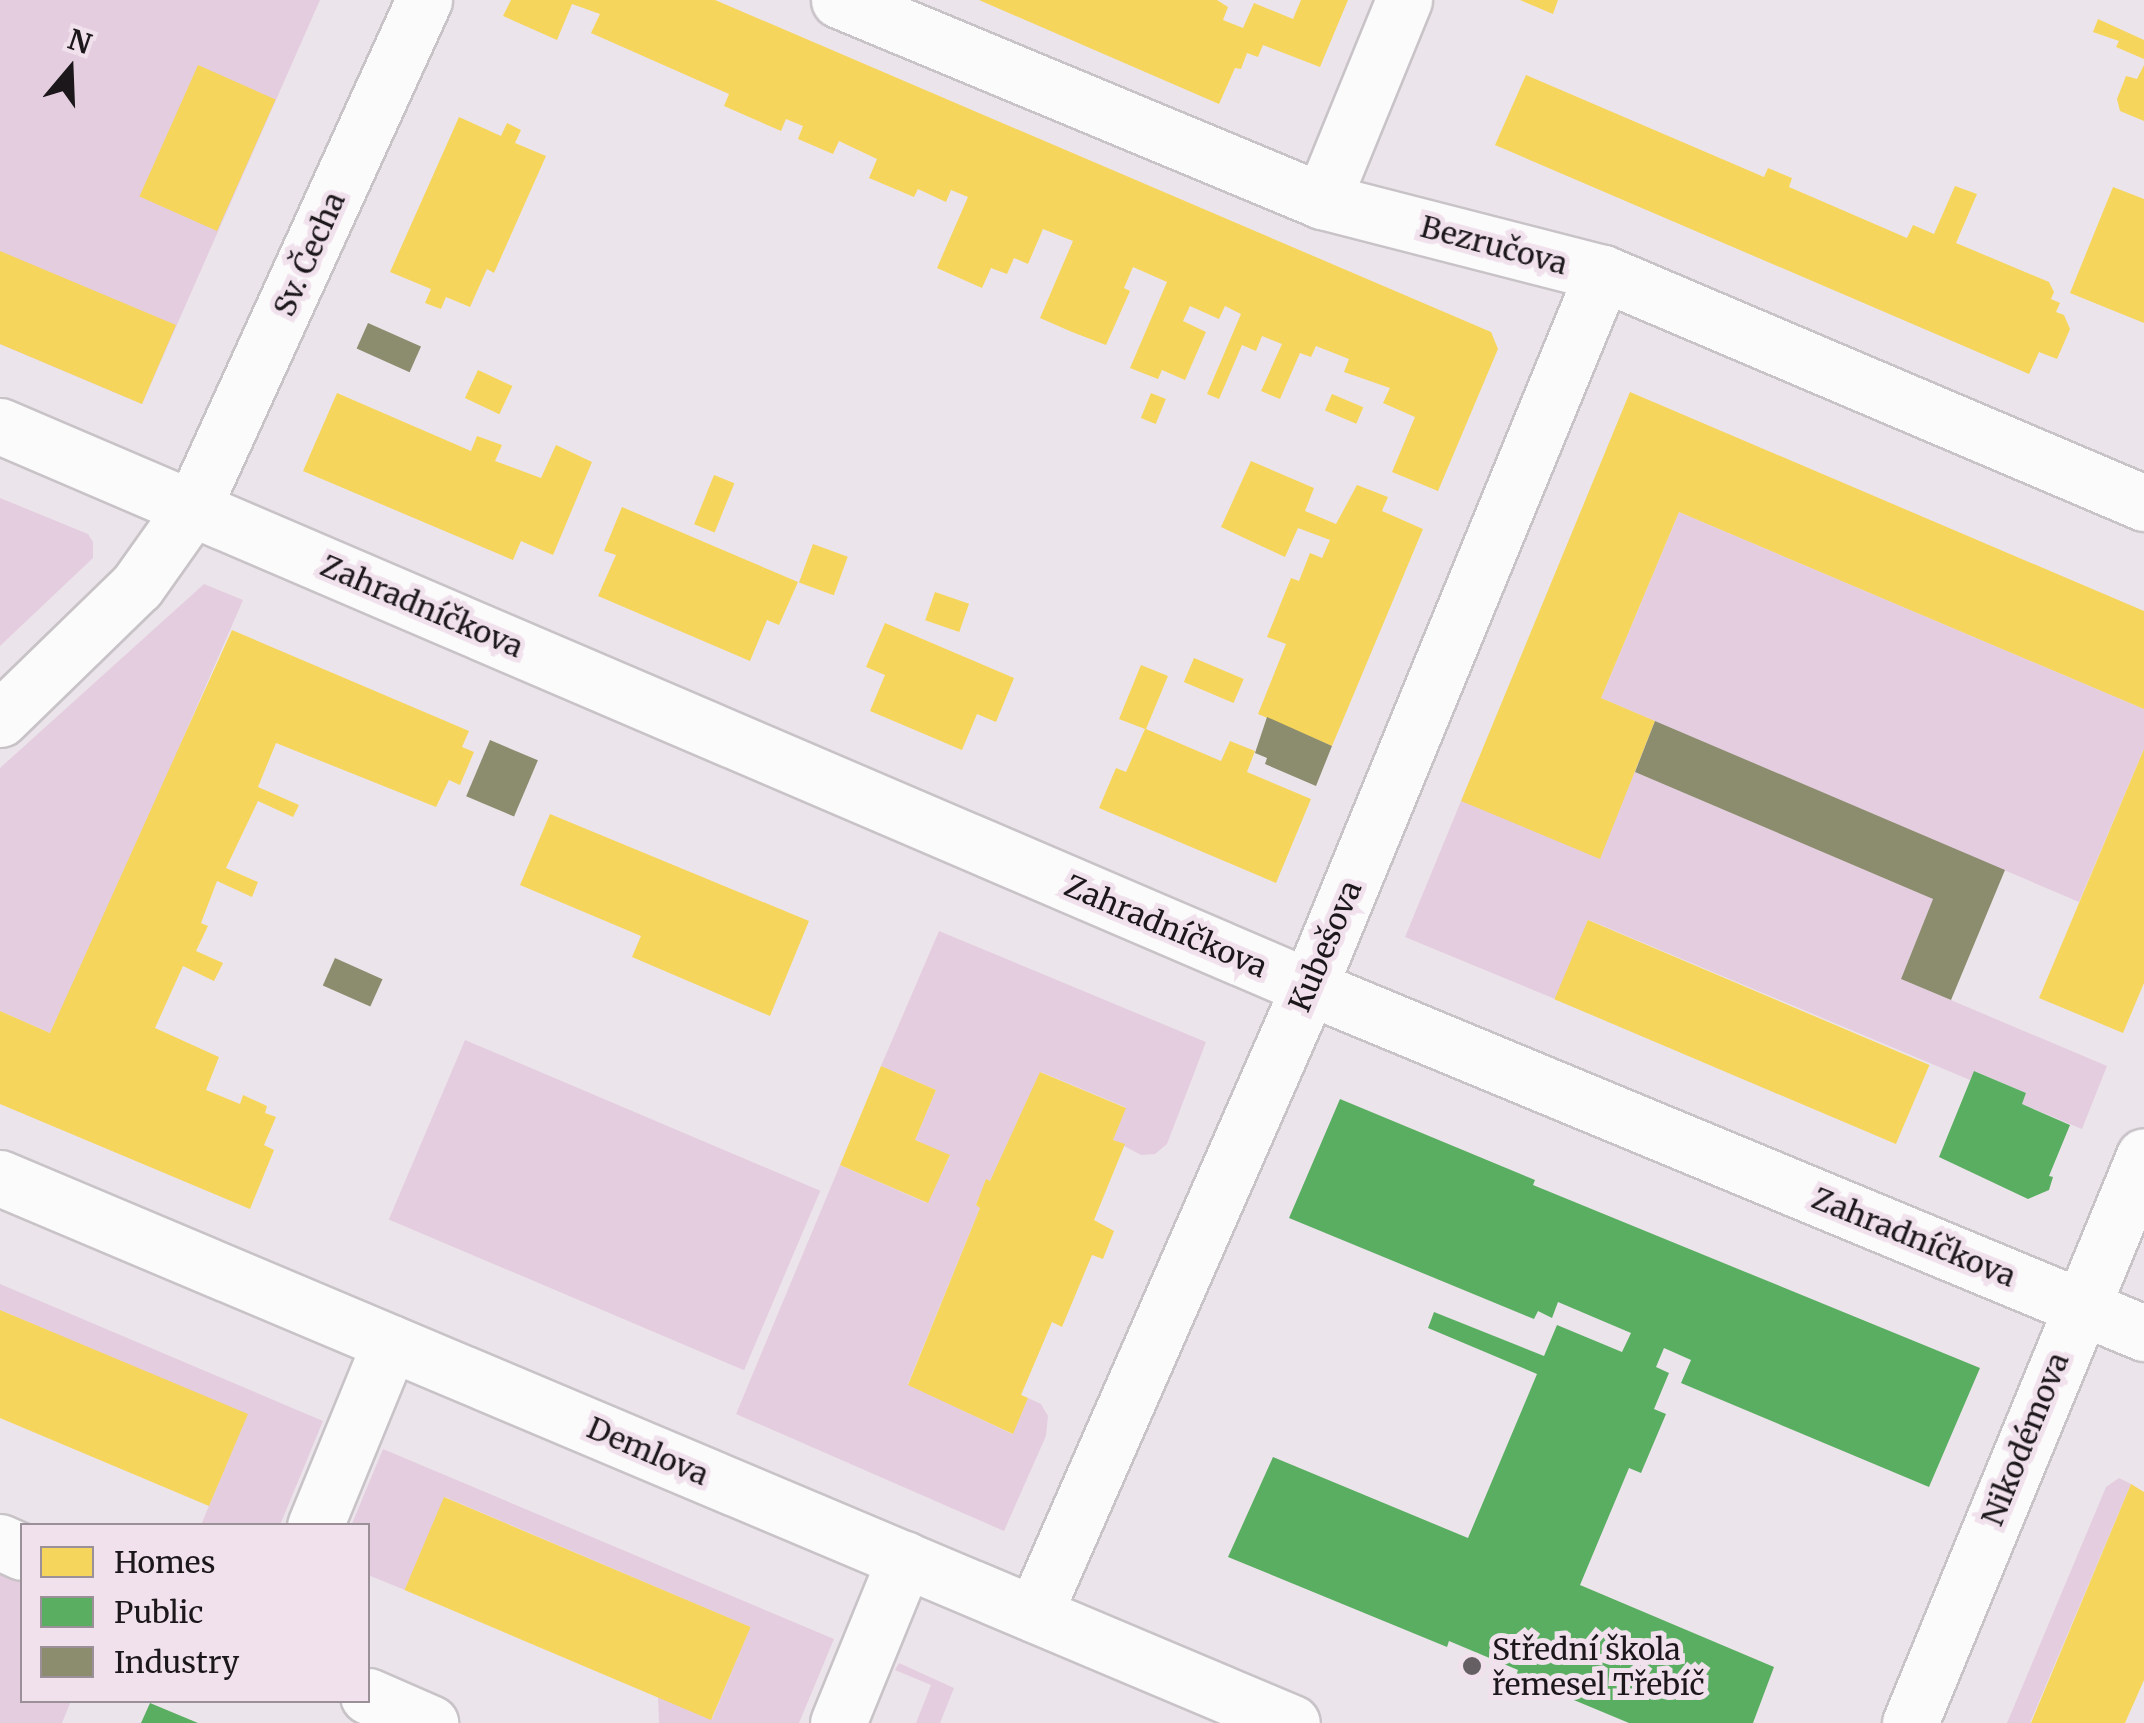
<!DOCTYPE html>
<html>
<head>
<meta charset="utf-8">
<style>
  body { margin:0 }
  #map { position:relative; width:2144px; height:1723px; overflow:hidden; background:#ece4eb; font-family:Merriweather,serif }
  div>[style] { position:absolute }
  .green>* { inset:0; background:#e4cddf; transform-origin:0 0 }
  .homes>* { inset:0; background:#f6d55c; transform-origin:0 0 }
  .public>* { inset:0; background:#5aae61 }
  .industry>* { inset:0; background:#8c8c6e; transform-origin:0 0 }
  .roads { filter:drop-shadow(2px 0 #c8c3c7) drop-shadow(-2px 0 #c8c3c7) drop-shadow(0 2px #c8c3c7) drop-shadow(0 -2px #c8c3c7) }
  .minor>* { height:55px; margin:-27.5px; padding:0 27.5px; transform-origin:27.5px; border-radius:27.5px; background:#fcfbfc }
  .dots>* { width:28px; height:28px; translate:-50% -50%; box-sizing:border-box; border:5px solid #f0e1ec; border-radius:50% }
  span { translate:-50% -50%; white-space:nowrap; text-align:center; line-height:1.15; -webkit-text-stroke:10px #f0e1ec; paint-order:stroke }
  .street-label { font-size:30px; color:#1c171b }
  .poi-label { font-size:30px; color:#1c171b }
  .left { translate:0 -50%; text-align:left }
  .legend { position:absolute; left:20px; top:1523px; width:350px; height:180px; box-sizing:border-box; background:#f0e1ec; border:2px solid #9b9098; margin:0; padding:12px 18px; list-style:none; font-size:30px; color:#1c171b }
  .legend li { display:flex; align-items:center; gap:20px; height:50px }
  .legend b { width:50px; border:2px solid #9b9098 }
  .north { position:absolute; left:20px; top:20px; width:100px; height:100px; -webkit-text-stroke:8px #f0e1ec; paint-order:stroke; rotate:19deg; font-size:28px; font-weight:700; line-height:40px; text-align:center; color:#1c171b }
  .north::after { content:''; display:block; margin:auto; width:35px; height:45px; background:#1c171b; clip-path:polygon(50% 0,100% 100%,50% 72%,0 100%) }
</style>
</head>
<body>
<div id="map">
  <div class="green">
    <i style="clip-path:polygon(0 0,320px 0,142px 404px,0 344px)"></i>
    <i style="clip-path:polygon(0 498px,88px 534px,93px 542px,93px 558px,0 646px)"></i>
    <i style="clip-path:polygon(1679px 512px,2144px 709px,2144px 749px,2079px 902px,1601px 698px)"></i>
    <i style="clip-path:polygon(204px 584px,243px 600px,108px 912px,50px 1033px,0 1011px,0 768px)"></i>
    <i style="clip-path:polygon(1635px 772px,1933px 899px,1901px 979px,2107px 1066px,2082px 1129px,2022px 1104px,2026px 1093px,1975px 1071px,1970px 1080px,1589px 920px,1555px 999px,1405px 937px,1461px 801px)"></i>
    <i style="clip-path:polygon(939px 931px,1206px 1042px,1167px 1144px,1155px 1154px,1141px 1155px,1113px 1140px,1125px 1107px,1041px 1072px,990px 1181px,986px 1180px,976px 1205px,980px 1208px,908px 1384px,1012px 1434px,1028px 1398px,1041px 1404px,1048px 1416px,1046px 1436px,1004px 1531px,736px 1414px,840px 1165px,927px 1203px,950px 1156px,915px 1140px,936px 1090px,881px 1066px)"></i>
    <i style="left:465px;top:1040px;width:386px;height:195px;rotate:23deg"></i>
    <i style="clip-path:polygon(0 1284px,323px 1421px,280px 1525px,201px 1525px,247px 1415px,0 1310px)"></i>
    <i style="clip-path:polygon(383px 1449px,834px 1639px,799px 1723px,659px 1723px,658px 1696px,712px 1719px,750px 1627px,445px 1497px,405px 1590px,368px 1575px,368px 1526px,351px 1526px)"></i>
    <i style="clip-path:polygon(2119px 1478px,2131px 1484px,2030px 1723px,2007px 1723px,2106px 1487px)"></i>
    <i style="clip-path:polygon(0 1561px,22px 1570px,22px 1700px,71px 1701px,62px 1723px,0 1723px)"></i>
    <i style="clip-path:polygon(899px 1663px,954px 1688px,940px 1723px,916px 1723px,931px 1685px,895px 1670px)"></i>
  </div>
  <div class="homes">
    <i style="clip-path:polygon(511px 0,715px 0,1491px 332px,1498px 349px,1438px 491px,1392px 472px,1415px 417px,1383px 403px,1390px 388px,1344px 372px,1349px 359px,1316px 346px,1311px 357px,1300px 353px,1280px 399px,1261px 391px,1282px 344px,1262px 336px,1256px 351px,1242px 345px,1219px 399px,1207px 394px,1241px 314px,1225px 306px,1219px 319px,1190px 306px,1183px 321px,1206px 332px,1185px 380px,1162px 370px,1158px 379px,1130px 368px,1167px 282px,1133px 267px,1124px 288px,1130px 291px,1106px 345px,1072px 332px,1040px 318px,1073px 241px,1043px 229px,1028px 264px,1014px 258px,1007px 274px,991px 268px,982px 288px,937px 268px,968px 197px,951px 190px,946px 202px,918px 189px,914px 197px,869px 178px,877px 159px,839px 141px,833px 154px,798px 139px,803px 126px,786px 119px,781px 131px,724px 106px,729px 94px,591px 33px,600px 14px,572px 4px,557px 40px,503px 16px)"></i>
    <i style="clip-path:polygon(979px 0,1217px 0,1228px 7px,1223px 20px,1243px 28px,1254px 3px,1293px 19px,1301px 0,1348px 0,1320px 67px,1263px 45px,1258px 57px,1247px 53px,1241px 69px,1235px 68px,1219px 104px)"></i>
    <i style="clip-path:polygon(1520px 0,1558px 0,1553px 14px)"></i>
    <i style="clip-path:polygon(2098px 19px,2144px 40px,2144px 59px,2116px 47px,2119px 41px,2093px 32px)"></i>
    <i style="left:198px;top:65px;width:85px;height:144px;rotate:24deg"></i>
    <i style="clip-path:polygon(2144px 65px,2144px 121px,2120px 111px,2117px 99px,2126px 76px,2137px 79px)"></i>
    <i style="clip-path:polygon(1526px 75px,1764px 177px,1768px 168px,1792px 178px,1789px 187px,1907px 238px,1913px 225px,1934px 234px,1955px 186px,1977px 194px,1956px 243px,2049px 282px,2054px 292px,2051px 299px,2060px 303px,2056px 312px,2064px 315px,2070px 329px,2057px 359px,2039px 352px,2029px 374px,1495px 145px)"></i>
    <i style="clip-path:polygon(459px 117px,501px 136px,507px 123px,521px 130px,515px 143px,546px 156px,494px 273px,487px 269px,470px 307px,446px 297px,441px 309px,425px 303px,431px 289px,390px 272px)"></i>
    <i style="clip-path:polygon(2113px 187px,2144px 199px,2144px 323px,2070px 293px)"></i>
    <i style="clip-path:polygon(0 251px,176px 325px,142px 404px,0 344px)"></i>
    <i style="left:478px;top:370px;width:38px;height:31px;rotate:25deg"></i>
    <i style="clip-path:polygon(1630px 392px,2144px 611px,2144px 709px,1679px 512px,1601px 698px,1655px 721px,1600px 859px,1461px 801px)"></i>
    <i style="clip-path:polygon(337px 393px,471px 451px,477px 436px,502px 445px,495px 461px,541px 478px,556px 445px,592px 462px,553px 555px,521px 541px,513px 560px,303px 471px)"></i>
    <i style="left:1151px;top:393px;width:16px;height:27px;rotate:22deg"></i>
    <i style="left:1332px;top:394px;width:34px;height:18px;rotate:23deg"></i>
    <i style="clip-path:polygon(1251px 461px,1314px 488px,1305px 511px,1336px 524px,1357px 485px,1388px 497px,1382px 511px,1423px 529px,1332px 746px,1258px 714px,1286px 644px,1267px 637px,1272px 625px,1291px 578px,1299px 581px,1310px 553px,1322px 558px,1330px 540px,1298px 528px,1285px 557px,1221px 527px)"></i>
    <i style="left:714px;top:475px;width:22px;height:53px;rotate:22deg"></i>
    <i style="clip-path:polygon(622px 507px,798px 582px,779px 625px,767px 620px,750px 661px,598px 596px,616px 555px,604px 551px)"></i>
    <i style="left:813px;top:544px;width:37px;height:41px;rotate:20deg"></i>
    <i style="left:935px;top:592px;width:36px;height:30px;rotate:19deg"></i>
    <i style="clip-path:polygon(885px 623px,1014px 678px,996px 722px,977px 714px,962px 750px,870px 711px,885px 675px,866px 667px)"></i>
    <i style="clip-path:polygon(232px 630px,469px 731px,462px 747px,474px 752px,460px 785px,449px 780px,436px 807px,276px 743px,258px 787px,299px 805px,293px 817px,258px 801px,226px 868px,258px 882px,252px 897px,217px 881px,201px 923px,208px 926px,196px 951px,223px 963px,214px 981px,183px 966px,155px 1028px,219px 1057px,206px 1090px,240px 1104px,243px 1095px,267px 1106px,265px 1113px,276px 1117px,264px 1145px,274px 1150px,250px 1209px,0 1104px,0 1011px,50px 1033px)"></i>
    <i style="left:1194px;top:658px;width:54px;height:26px;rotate:23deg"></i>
    <i style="clip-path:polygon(1141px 665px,1168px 676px,1146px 729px,1221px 761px,1230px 741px,1255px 751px,1247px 772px,1311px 799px,1276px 883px,1099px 808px,1116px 768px,1126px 772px,1145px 729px,1119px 719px)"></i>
    <i style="clip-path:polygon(2144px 749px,2144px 983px,2123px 1033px,2039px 998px)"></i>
    <i style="clip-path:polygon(550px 814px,809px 921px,770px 1016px,632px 957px,641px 936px,520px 885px)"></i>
    <i style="left:1588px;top:920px;width:371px;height:86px;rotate:23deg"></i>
    <i style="clip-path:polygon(881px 1066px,936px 1090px,915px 1140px,950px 1155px,928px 1203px,840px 1165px)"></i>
    <i style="clip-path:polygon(1040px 1072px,1126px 1108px,1113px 1140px,1125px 1144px,1094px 1220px,1114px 1231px,1103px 1259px,1092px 1255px,1062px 1327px,1052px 1322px,1021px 1395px,1028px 1398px,1013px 1434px,908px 1385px,980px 1208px,976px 1205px,986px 1179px,990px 1181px)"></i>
    <i style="clip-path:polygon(0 1310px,248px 1414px,209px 1506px,0 1418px)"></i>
    <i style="clip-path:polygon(2131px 1484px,2144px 1492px,2144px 1680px,2125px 1723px,2031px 1723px)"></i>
    <i style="left:444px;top:1497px;width:333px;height:101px;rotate:23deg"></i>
  </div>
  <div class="public">
    <i style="clip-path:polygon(1974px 1071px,2026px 1093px,2022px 1104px,2070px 1125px,2049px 1176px,2053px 1177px,2049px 1190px,2028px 1199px,1939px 1157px)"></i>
    <i style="clip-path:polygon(1340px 1099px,1535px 1180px,1533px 1185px,1980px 1368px,1929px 1487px,1681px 1383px,1691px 1360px,1664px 1348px,1656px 1367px,1669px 1373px,1654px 1409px,1666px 1414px,1641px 1473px,1629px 1468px,1580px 1585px,1774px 1667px,1753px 1723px,1629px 1723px,1516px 1676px,1518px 1670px,1449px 1641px,1447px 1647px,1228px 1557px,1273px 1457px,1468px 1538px,1537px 1374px,1428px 1328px,1434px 1312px,1544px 1356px,1557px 1325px,1622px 1352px,1631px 1333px,1558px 1302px,1552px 1318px,1538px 1311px,1534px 1319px,1289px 1218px)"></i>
    <i style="clip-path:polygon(150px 1703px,198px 1723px,141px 1723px)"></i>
  </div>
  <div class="industry">
    <i style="left:368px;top:323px;width:58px;height:28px;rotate:24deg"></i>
    <i style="clip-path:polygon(1267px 717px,1332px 746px,1316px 786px,1265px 764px,1267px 758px,1255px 753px)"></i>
    <i style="clip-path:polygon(1655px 721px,2005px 870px,1951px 1000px,1901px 979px,1933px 899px,1635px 772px)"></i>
    <i style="left:490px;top:740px;width:52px;height:61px;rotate:23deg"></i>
    <i style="left:335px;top:958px;width:52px;height:30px;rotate:24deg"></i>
  </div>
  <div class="roads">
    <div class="minor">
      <i style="left:839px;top:0;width:523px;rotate:22.59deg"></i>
      <i style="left:1322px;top:201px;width:290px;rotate:14.4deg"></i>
      <i style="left:1603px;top:273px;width:588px;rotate:23.03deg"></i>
      <i style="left:1322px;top:201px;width:217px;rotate:-67.8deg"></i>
      <i style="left:0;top:426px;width:1424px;rotate:23.2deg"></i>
      <i style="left:1309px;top:987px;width:904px;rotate:22.51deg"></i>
      <i style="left:0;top:719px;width:191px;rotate:-44.2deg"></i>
      <i style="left:137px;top:586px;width:97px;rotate:-54.7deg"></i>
      <i style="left:193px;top:507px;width:557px;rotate:-65.5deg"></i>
      <i style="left:0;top:1178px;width:1402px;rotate:22.87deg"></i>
      <i style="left:315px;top:1526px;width:198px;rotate:-67.7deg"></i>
      <i style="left:0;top:1542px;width:24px;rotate:24deg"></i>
      <i style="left:1034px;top:1614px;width:685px;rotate:-66.32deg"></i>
      <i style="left:1309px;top:987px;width:772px;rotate:-67.62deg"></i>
      <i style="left:368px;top:1696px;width:68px;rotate:23.5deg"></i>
      <i style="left:838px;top:1723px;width:177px;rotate:-67.8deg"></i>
      <i style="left:1910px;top:1723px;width:613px;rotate:-67.57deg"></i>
    </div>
  </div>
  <div class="dots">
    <i style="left:1472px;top:1666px;background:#655f64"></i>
  </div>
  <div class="street-label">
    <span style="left:1494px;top:245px;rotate:15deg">Bezručova</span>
    <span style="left:309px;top:254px;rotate:-66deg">Sv. Čecha</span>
    <span style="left:422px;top:606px;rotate:23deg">Zahradníčkova</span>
    <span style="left:1166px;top:926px;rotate:23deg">Zahradníčkova</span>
    <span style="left:1325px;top:946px;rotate:-67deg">Kubešova</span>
    <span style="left:1914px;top:1237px;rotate:22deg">Zahradníčkova</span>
    <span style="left:2025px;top:1439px;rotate:-68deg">Nikodémova</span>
    <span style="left:648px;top:1451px;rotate:23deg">Demlova</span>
  </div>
  <div class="poi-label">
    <span class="left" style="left:1492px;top:1666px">Střední škola<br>řemesel Třebíč</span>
  </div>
  <ul class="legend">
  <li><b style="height:28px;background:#f6d55c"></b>Homes</li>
  <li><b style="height:28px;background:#5aae61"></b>Public</li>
  <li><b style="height:28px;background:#8c8c6e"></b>Industry</li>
  </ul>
  <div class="north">N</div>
</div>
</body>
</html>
